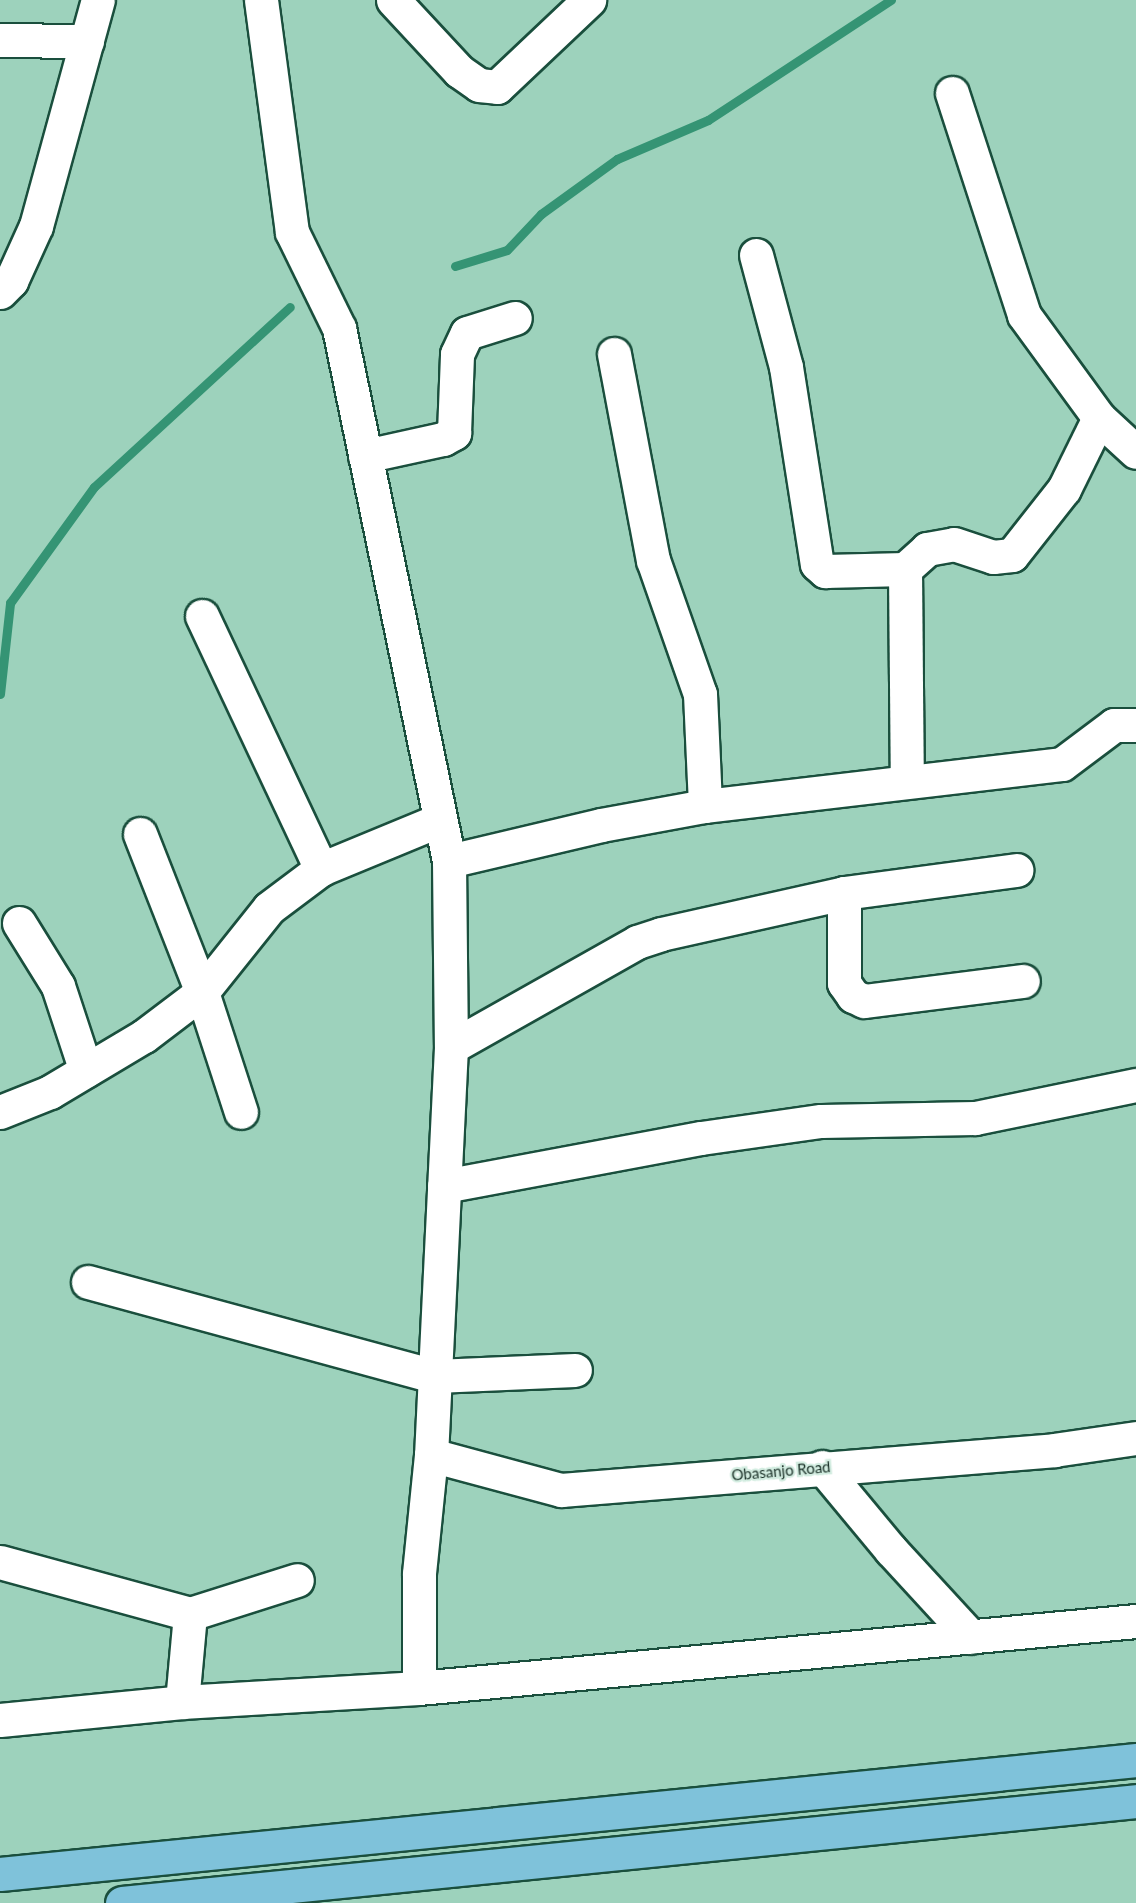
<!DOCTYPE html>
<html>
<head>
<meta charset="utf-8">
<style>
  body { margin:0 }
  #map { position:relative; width:1136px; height:1903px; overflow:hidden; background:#9dd2bc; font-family:Lato,sans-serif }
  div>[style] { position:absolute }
  .stream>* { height:9px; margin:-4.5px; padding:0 4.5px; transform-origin:4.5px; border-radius:4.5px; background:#359474 }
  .roads { filter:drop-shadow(2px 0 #1a4f3d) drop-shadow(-2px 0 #1a4f3d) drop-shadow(0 2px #1a4f3d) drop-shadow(0 -2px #1a4f3d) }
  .street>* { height:33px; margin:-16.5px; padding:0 16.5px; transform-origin:16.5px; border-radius:16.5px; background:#fff }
  .secondary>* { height:33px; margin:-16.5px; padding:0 16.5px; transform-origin:16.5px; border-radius:16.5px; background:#fff }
  .primary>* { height:33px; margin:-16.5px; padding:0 16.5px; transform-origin:16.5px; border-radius:16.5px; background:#7fc2da }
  span { translate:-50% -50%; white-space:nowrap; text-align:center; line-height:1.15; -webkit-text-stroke:4.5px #d2ece0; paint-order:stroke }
  .street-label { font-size:15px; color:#1a3027 }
</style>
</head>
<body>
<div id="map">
  <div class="stream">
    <i style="left:455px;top:266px;width:54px;rotate:-17.1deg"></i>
    <i style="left:507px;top:250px;width:50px;rotate:-46.6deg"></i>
    <i style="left:541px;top:214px;width:94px;rotate:-35.9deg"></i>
    <i style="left:617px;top:159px;width:99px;rotate:-23.2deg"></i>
    <i style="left:708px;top:120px;width:219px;rotate:-33.3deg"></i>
    <i style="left:0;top:694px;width:92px;rotate:-83.7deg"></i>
    <i style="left:10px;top:603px;width:143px;rotate:-54.1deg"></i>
    <i style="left:94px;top:487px;width:266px;rotate:-42.6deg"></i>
  </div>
  <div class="roads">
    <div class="street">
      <i style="left:393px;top:0;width:97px;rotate:47.1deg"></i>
      <i style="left:459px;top:71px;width:24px;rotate:35deg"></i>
      <i style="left:479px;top:85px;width:18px;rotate:6deg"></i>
      <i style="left:497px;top:87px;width:127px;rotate:-43.4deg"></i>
      <i style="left:0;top:40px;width:87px;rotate:0.7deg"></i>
      <i style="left:952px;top:93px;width:233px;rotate:72deg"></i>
      <i style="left:1024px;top:315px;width:127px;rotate:53.9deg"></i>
      <i style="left:1099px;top:418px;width:50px;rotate:42.6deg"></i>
      <i style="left:756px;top:255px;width:116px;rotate:75deg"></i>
      <i style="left:786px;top:367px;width:199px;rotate:81.1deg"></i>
      <i style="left:817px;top:564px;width:11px;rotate:41deg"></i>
      <i style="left:825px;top:571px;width:80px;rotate:-1.4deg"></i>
      <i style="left:905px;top:569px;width:30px;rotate:-42deg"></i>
      <i style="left:927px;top:549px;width:27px;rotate:-10deg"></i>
      <i style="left:954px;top:544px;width:41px;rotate:18.4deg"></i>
      <i style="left:993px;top:557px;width:19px;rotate:-6deg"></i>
      <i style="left:1012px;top:555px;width:84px;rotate:-51.8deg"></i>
      <i style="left:1064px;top:489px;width:79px;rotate:-63.8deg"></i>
      <i style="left:0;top:292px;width:16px;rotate:-45deg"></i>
      <i style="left:11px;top:281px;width:60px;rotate:-65.6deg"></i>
      <i style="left:36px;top:226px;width:234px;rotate:-74.7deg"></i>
      <i style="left:614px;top:354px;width:210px;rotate:79.3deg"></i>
      <i style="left:653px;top:560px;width:142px;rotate:70.7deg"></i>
      <i style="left:700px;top:694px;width:112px;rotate:87.4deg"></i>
      <i style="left:365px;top:456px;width:80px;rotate:-12.3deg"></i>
      <i style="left:443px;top:439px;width:13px;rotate:-29deg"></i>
      <i style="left:454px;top:433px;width:79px;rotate:-87.8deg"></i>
      <i style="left:457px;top:354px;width:23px;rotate:-65deg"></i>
      <i style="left:467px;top:333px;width:50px;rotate:-17.4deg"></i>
      <i style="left:905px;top:569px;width:210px;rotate:89.5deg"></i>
      <i style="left:202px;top:616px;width:280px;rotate:64.8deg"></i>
      <i style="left:140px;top:834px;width:170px;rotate:68.6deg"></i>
      <i style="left:202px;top:992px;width:126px;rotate:72deg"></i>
      <i style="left:449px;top:861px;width:156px;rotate:-13.3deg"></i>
      <i style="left:601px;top:825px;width:106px;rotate:-10.4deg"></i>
      <i style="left:705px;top:806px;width:359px;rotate:-6.7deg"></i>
      <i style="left:1062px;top:764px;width:65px;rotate:-36.9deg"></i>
      <i style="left:1114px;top:725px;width:22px"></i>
      <i style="left:844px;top:893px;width:90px;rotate:90deg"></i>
      <i style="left:844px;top:983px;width:16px;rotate:55deg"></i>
      <i style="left:853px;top:996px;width:12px;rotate:24deg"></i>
      <i style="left:864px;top:1001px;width:160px;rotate:-7.2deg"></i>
      <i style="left:19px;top:923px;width:74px;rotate:58.2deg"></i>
      <i style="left:58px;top:986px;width:89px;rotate:71.8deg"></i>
      <i style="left:451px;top:1047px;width:214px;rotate:-29.4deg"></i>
      <i style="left:637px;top:942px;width:25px;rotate:-18deg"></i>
      <i style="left:661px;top:934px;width:188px;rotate:-12.6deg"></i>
      <i style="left:844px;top:893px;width:174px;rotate:-7.6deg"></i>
      <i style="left:0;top:1112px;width:54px;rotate:-21.8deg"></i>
      <i style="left:50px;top:1092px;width:109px;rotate:-30.8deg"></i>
      <i style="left:144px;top:1036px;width:73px;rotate:-37.2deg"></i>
      <i style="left:202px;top:992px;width:107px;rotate:-51.4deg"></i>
      <i style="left:269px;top:908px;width:65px;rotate:-36.9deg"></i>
      <i style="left:321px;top:869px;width:129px;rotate:-22.4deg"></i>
      <i style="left:444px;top:1186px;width:261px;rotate:-10.6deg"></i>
      <i style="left:701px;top:1138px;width:121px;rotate:-8.1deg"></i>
      <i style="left:821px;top:1121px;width:154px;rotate:-1.1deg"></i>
      <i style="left:975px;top:1118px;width:164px;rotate:-11.6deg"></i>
      <i style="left:88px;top:1282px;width:360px;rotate:15.2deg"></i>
      <i style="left:435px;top:1376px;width:140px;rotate:-2.5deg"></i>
      <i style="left:431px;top:1455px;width:135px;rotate:15.1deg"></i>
      <i style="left:561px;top:1490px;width:495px;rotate:-4.6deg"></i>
      <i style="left:1054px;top:1450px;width:83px;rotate:-8.3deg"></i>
      <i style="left:822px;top:1467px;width:108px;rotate:50.3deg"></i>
      <i style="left:891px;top:1550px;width:118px;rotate:47.4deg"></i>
      <i style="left:0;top:1562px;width:197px;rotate:15.3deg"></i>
      <i style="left:190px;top:1614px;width:112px;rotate:-17.6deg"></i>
      <i style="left:182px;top:1702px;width:88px;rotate:-84.8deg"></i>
    </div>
    <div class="secondary">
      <i style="left:261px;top:0;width:234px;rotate:82.4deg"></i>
      <i style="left:292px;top:232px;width:107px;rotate:63.9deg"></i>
      <i style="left:339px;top:328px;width:544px;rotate:78.34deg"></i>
      <i style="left:449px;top:861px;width:186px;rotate:89.4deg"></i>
      <i style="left:451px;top:1047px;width:408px;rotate:92.8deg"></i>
      <i style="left:431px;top:1455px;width:120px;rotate:95.8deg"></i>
      <i style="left:419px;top:1574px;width:114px;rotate:90deg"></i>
      <i style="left:0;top:1720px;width:183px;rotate:-5.6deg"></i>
      <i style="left:182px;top:1702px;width:237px;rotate:-3.4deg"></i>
      <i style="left:419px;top:1688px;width:720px;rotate:-5.34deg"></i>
    </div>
    <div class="primary">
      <i style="left:0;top:1874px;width:1142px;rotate:-5.73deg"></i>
      <i style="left:122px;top:1903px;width:1019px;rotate:-5.74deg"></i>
    </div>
  </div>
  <div class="street-label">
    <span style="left:781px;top:1471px;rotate:-5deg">Obasanjo Road</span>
  </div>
</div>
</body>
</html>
